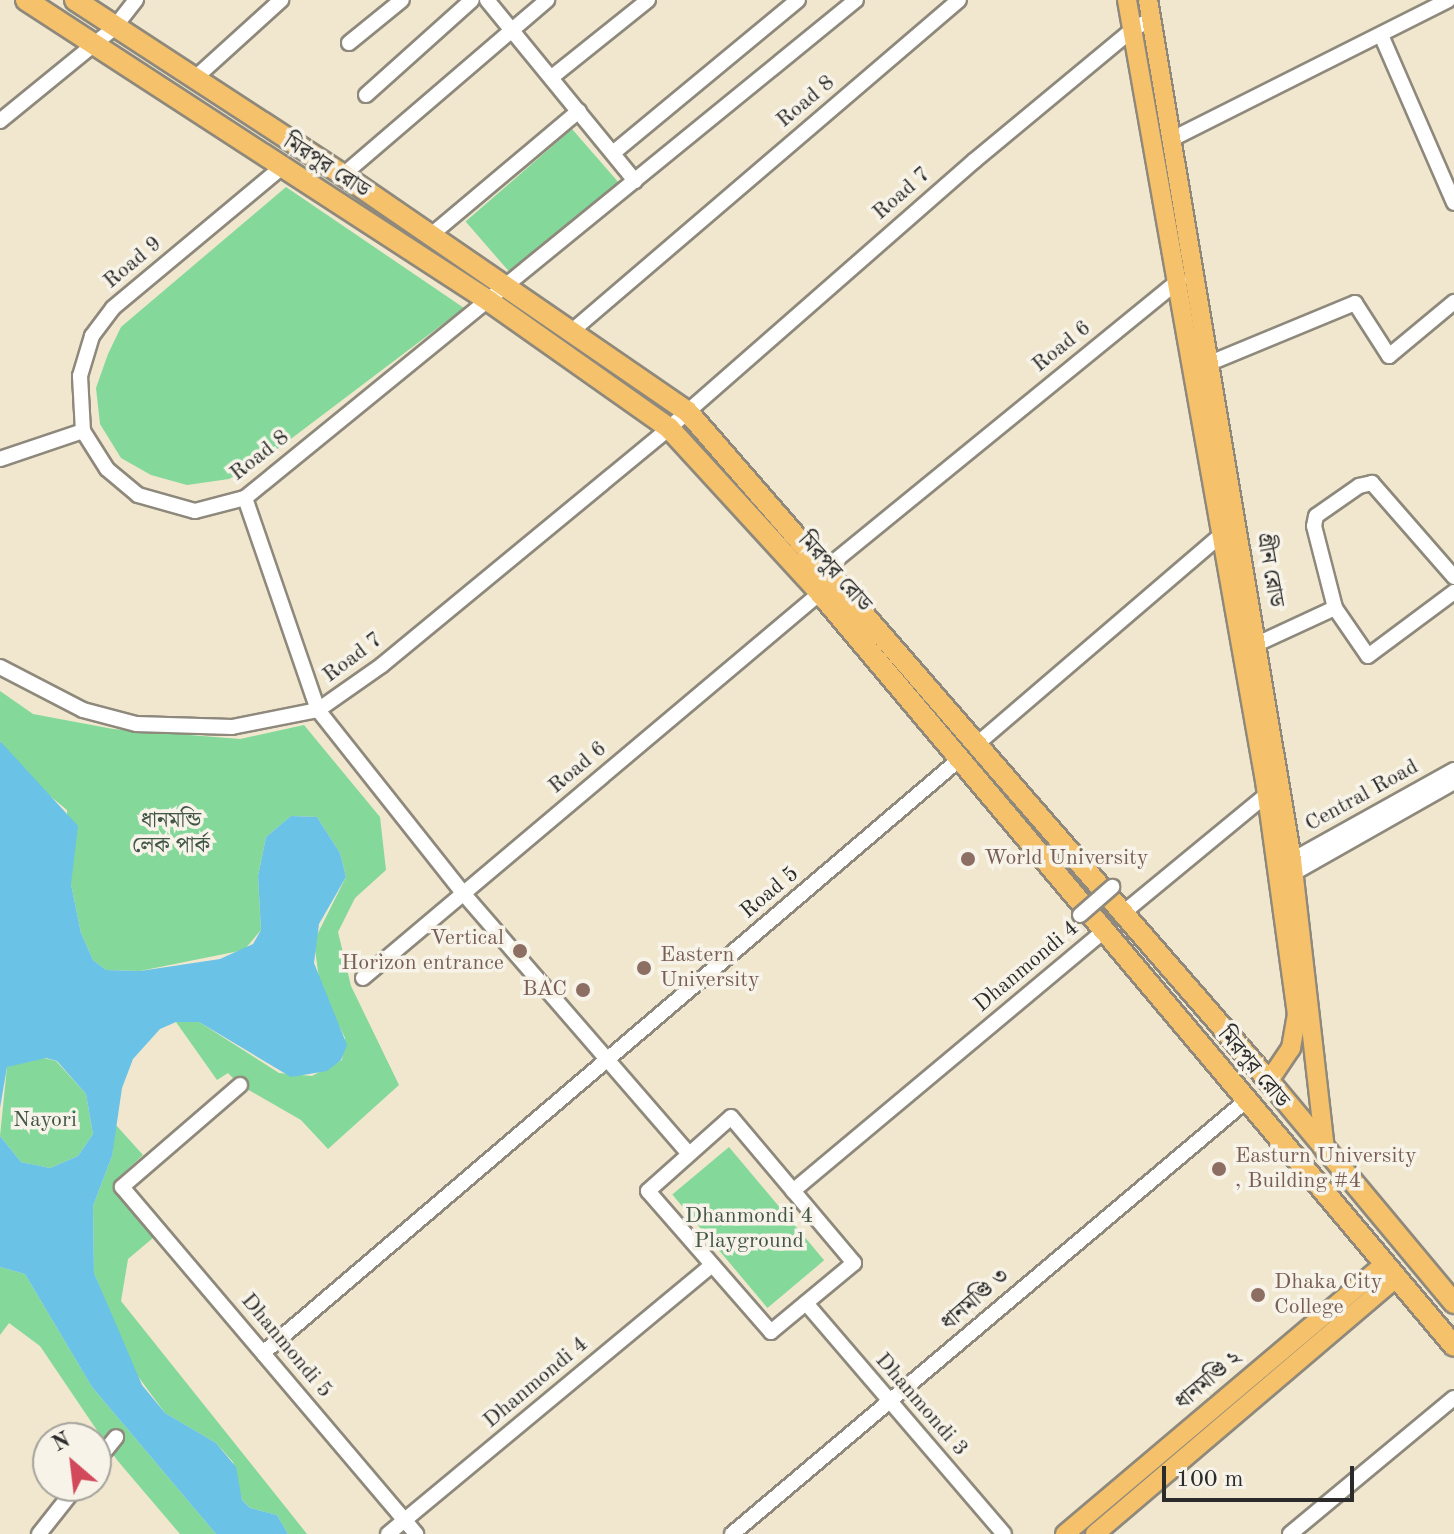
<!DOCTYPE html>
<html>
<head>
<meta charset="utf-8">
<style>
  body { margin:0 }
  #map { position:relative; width:1454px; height:1534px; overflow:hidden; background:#f0e7ce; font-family:"Old Standard TT","Noto Serif Bengali",serif }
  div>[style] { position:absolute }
  .green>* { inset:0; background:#83d89a; transform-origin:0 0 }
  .water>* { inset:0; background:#6ac2e7 }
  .roads { filter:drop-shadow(2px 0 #8e897c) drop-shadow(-2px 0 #8e897c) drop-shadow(0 2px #8e897c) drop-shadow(0 -2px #8e897c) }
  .minor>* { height:14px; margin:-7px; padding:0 7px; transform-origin:7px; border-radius:7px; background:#fff }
  .major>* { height:18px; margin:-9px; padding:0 9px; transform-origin:9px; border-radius:9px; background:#f5c16b }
  .highway>* { height:20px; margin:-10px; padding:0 10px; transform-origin:10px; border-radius:10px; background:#f5c16b }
  .bridges { filter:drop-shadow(2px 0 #8e897c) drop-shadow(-2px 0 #8e897c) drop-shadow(0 2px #8e897c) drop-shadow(0 -2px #8e897c) }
  .minor-bridge>* { height:14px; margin:-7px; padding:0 7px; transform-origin:7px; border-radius:7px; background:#fff }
  .dots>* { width:22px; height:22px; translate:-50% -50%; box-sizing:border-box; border:4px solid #f7f3e8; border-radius:50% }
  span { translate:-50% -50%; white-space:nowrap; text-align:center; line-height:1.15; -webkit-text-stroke:7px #f7f3e8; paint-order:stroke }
  .street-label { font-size:22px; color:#2b2b2b }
  .park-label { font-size:22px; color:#415647 }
  .education-label { font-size:22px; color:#785e54 }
  .left { translate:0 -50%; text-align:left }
  .right { translate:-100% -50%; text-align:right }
  .north { position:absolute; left:32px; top:1422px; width:80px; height:80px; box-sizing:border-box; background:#f7f3e8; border:2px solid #a5a39c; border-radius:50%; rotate:332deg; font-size:22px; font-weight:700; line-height:32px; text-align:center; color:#2b2b2b }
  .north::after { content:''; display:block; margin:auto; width:28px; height:36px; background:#d1495b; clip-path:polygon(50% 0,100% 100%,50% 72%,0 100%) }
  .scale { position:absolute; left:1162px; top:1466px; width:192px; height:36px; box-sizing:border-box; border:4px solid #2b2b2b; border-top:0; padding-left:10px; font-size:24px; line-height:28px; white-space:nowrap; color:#2b2b2b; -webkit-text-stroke:6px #f7f3e8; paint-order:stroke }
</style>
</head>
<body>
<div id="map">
  <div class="green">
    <i style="left:572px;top:129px;width:72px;height:141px;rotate:49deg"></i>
    <i style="clip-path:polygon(286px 187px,464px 308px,259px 463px,229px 479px,187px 485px,151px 475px,121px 458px,100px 424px,96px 388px,108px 354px,121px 327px)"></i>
    <i style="clip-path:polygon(0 691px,33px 714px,113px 729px,240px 739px,304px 725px,380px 817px,386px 870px,355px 898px,338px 932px,351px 986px,399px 1085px,328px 1149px,301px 1120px,240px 1085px,228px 1073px,217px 1080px,176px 1022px,199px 1022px,279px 1073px,312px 1076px,342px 1060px,345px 1038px,320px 987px,314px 941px,346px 877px,340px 853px,317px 817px,291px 816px,266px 837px,258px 876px,261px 930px,244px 950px,140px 971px,106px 970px,93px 960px,81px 933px,71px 884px,67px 810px,32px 781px,0 741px)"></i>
    <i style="clip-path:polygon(36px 1056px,56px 1061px,86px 1094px,93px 1134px,78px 1156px,50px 1168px,21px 1162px,0 1136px,7px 1067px)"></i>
    <i style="clip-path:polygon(115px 1124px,143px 1155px,116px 1180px,160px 1232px,128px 1259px,121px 1301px,307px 1534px,288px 1534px,277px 1515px,250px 1508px,242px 1500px,233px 1462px,216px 1443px,165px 1413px,134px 1371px,94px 1273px,93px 1206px,112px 1156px)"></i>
    <i style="left:729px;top:1147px;width:148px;height:74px;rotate:50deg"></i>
    <i style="clip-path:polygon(0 1267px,25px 1274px,92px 1387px,216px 1534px,180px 1534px,117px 1460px,40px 1346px,9px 1323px,0 1335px)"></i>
  </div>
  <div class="water">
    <i style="clip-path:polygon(0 741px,78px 826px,71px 884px,81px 933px,93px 960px,106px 970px,140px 971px,220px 959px,253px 944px,261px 930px,258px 876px,266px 837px,291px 816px,317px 817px,340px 853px,346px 877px,319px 924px,314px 963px,347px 1045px,341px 1060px,327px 1071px,291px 1077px,199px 1022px,176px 1022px,160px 1029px,133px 1059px,122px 1088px,112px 1156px,93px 1206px,94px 1273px,142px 1385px,165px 1413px,216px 1443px,236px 1467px,242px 1500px,250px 1508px,277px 1515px,288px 1534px,216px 1534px,92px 1387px,25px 1274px,0 1267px,0 1136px,21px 1162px,50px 1168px,78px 1156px,93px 1134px,86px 1094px,57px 1061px,46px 1058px,7px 1067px,0 1108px)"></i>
  </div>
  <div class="roads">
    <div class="minor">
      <i style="left:487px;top:0;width:234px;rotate:50.7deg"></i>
      <i style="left:1381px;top:35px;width:183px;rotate:66.5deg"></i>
      <i style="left:349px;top:43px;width:68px;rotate:-39.1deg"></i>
      <i style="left:552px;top:77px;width:123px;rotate:-38.7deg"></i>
      <i style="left:194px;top:79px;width:118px;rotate:-42.2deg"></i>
      <i style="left:366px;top:95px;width:142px;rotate:-41.9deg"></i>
      <i style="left:0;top:121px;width:147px;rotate:-39.2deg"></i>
      <i style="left:114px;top:28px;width:36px;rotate:-52deg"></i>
      <i style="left:1172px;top:139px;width:309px;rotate:-26.7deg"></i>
      <i style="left:613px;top:153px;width:240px;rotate:-39.6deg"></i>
      <i style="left:282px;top:167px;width:220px;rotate:140.2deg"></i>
      <i style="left:113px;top:308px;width:35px;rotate:127deg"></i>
      <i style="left:92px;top:336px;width:42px;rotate:106.7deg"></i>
      <i style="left:80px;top:376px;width:55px;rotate:86.9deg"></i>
      <i style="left:83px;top:431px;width:45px;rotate:57.7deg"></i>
      <i style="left:107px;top:469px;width:40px;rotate:40deg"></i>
      <i style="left:138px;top:495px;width:59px;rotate:15.7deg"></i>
      <i style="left:195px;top:511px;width:52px;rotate:-14.6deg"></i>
      <i style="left:245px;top:498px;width:788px;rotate:-39.18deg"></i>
      <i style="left:343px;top:175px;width:269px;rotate:-40.6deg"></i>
      <i style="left:431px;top:235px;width:193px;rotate:-40deg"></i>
      <i style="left:572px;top:331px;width:509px;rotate:-40.54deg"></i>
      <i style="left:1210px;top:363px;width:157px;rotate:-22.5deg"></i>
      <i style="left:1355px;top:303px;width:63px;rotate:57.3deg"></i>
      <i style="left:1389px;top:356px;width:85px;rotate:-39.7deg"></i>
      <i style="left:0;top:459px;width:88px;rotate:-18.6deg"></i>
      <i style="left:245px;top:498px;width:224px;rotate:71deg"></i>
      <i style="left:318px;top:710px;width:233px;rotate:51.6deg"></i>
      <i style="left:463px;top:893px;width:345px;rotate:49.1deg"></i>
      <i style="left:825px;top:569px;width:457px;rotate:-39.2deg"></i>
      <i style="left:1454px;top:577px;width:125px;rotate:-131.1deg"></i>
      <i style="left:1372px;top:483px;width:13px;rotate:167deg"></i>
      <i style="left:1359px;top:486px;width:52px;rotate:145.1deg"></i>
      <i style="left:1316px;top:516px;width:10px;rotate:101deg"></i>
      <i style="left:1314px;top:526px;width:85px;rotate:75.6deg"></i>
      <i style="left:1335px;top:608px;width:58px;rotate:55.5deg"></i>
      <i style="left:1368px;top:656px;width:107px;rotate:-36.7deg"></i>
      <i style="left:1257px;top:644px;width:86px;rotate:-24.8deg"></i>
      <i style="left:0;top:667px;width:93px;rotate:27.4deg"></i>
      <i style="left:83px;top:710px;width:55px;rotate:14.8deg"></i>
      <i style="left:136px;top:724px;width:96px;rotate:1.8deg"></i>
      <i style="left:232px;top:727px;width:88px;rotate:-11.2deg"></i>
      <i style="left:318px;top:710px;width:78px;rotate:-35.1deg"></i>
      <i style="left:382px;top:665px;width:372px;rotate:-39.5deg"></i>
      <i style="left:669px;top:428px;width:405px;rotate:-41.2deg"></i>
      <i style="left:974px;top:161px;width:207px;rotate:-39.7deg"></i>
      <i style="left:1133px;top:29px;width:21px;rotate:-28deg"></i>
      <i style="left:976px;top:745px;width:332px;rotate:-40.6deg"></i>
      <i style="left:1292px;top:860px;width:185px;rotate:-29.1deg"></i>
      <i style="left:1294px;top:873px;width:184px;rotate:-29.6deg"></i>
      <i style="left:1123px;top:913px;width:192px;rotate:-39.5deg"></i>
      <i style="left:363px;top:978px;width:598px;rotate:-40.11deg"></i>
      <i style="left:240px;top:1085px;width:156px;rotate:139.2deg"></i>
      <i style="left:122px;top:1187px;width:455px;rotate:49.7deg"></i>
      <i style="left:731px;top:1117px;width:191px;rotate:49.9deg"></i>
      <i style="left:854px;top:1263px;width:108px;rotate:140.3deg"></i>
      <i style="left:771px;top:1332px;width:187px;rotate:-131.1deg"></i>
      <i style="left:648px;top:1191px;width:111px;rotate:-41.7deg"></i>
      <i style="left:793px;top:1191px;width:407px;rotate:-39.9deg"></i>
      <i style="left:806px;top:1303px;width:304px;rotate:49.4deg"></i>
      <i style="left:263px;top:1353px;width:917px;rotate:-40.45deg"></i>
      <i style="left:96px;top:1462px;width:32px;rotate:-51deg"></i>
      <i style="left:39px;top:1534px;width:61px;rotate:-51.6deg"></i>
      <i style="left:388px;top:1534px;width:421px;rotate:-39.7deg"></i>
      <i style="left:732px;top:1534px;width:675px;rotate:-40.13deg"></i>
      <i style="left:1290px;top:1534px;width:213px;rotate:-39.7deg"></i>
    </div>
    <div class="major">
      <i style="left:1127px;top:0;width:793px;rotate:79.98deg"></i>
      <i style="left:1265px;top:781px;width:235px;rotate:82.2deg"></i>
      <i style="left:1297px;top:1014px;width:35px;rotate:100deg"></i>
      <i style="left:1291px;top:1048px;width:40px;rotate:124deg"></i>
      <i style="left:1148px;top:0;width:872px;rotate:80.49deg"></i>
      <i style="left:1292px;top:860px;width:293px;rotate:83.5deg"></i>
      <i style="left:1065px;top:1534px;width:417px;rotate:-40.2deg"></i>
      <i style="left:1095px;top:1534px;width:394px;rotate:-40.4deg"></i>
    </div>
    <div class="highway">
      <i style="left:26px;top:0;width:552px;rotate:33.03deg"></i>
      <i style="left:489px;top:301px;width:220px;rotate:35.2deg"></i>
      <i style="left:669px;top:428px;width:224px;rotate:47.5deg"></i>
      <i style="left:820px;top:593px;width:984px;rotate:49.9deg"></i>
      <i style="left:75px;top:0;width:320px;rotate:33.1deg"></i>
      <i style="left:343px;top:175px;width:417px;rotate:34.5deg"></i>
      <i style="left:687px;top:411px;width:887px;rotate:49.02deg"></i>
      <i style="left:1269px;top:1081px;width:289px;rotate:50.2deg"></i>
    </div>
  </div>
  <div class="bridges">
    <div class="minor-bridge">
      <i style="left:1080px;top:915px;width:43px;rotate:-41.2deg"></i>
    </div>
  </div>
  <div class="dots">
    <i style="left:968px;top:859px;background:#8d6e63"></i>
    <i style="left:520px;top:951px;background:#8d6e63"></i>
    <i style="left:644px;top:968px;background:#8d6e63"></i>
    <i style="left:583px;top:990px;background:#8d6e63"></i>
    <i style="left:1219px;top:1169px;background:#8d6e63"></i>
    <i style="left:1258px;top:1295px;background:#8d6e63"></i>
  </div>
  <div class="street-label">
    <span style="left:806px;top:102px;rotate:-40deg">Road 8</span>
    <span style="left:326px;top:167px;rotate:33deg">মিরপুর রোড</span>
    <span style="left:902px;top:194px;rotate:-41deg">Road 7</span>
    <span style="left:133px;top:263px;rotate:-40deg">Road 9</span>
    <span style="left:1062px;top:347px;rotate:-39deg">Road 6</span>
    <span style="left:260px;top:456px;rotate:-38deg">Road 8</span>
    <span style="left:1269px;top:570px;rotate:80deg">গ্রীন রোড</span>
    <span style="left:834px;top:573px;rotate:48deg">মিরপুর রোড</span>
    <span style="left:353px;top:658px;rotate:-37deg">Road 7</span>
    <span style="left:578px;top:768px;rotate:-40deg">Road 6</span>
    <span style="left:1362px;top:796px;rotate:-29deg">Central Road</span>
    <span style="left:770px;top:893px;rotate:-40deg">Road 5</span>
    <span style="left:1027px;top:967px;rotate:-40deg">Dhanmondi 4</span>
    <span style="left:1253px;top:1068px;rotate:50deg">মিরপুর রোড</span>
    <span style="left:976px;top:1300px;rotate:-41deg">ধানমণ্ডি ৩</span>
    <span style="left:286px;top:1346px;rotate:50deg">Dhanmondi 5</span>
    <span style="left:1209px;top:1381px;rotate:-40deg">ধানমণ্ডি ২</span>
    <span style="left:536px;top:1383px;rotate:-40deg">Dhanmondi 4</span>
    <span style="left:921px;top:1405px;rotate:49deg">Dhanmondi 3</span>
  </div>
  <div class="park-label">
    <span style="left:171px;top:834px">ধানমন্ডি<br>লেক পার্ক</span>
    <span style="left:45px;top:1121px">Nayori</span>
    <span style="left:749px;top:1229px">Dhanmondi 4<br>Playground</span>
  </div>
  <div class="education-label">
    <span class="left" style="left:984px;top:859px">World University</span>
    <span class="right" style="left:504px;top:951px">Vertical<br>Horizon entrance</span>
    <span class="left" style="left:660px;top:968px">Eastern<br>University</span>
    <span class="right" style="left:567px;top:990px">BAC</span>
    <span class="left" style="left:1235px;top:1169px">Easturn University<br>, Building #4</span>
    <span class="left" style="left:1274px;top:1295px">Dhaka City<br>College</span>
  </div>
  <div class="north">N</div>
  <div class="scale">100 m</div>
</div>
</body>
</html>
